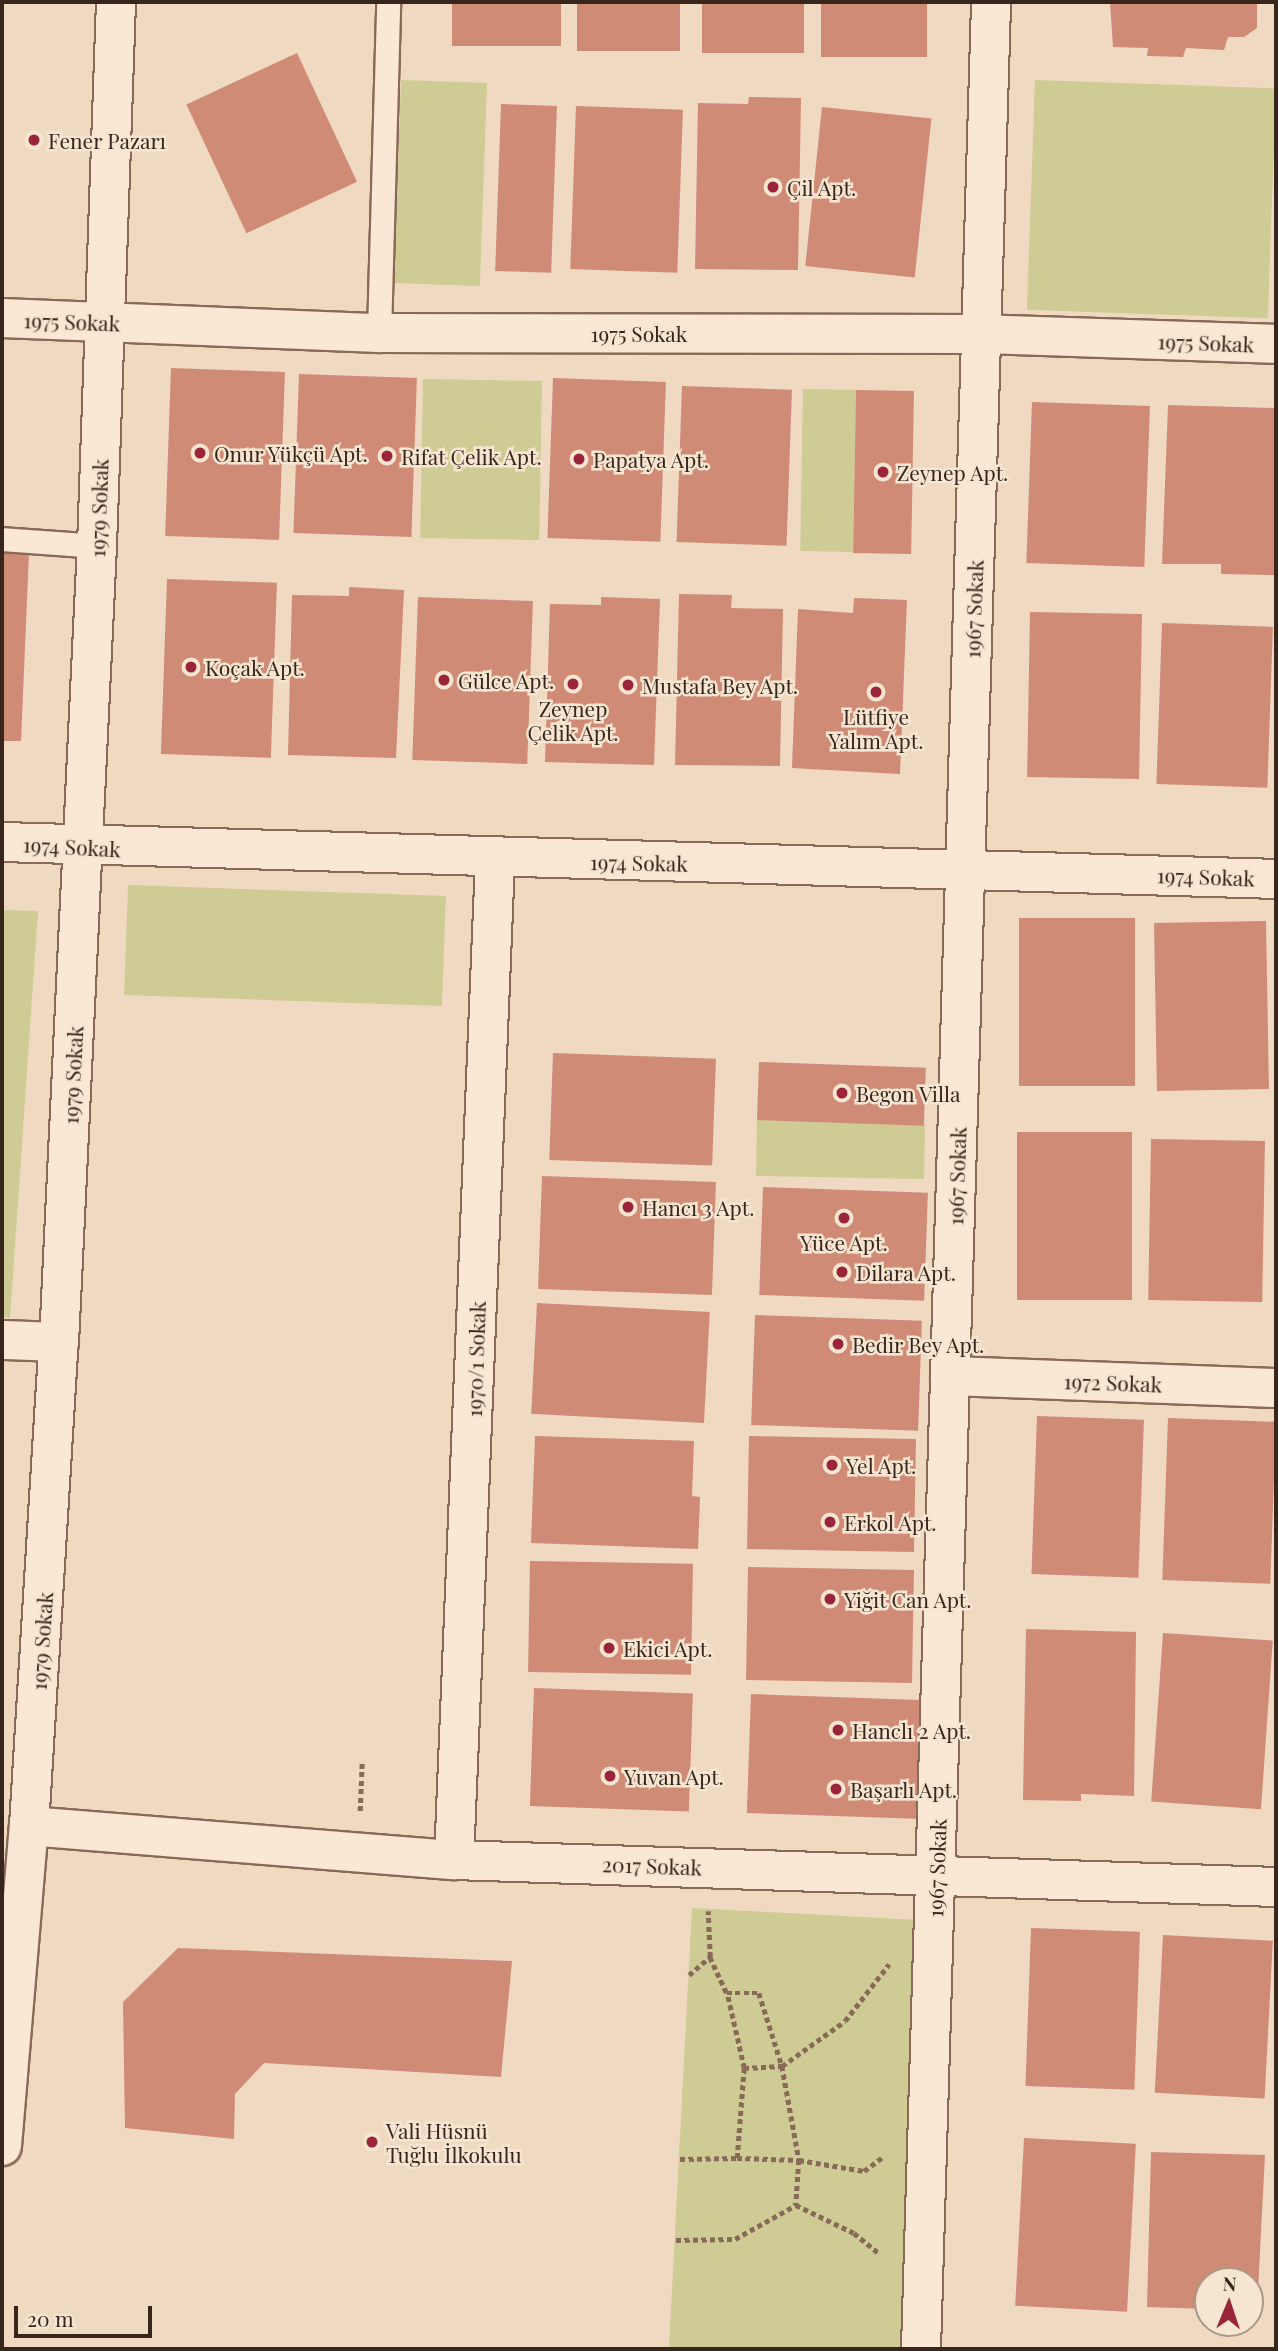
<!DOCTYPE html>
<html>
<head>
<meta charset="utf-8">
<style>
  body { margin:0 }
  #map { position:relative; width:1278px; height:2351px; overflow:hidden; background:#efd9c0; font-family:"Playfair Display",serif }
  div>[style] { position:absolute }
  .green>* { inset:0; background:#cecb94; transform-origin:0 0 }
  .building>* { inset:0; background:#cf8b75; transform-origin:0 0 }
  .path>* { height:4.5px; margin-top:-2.25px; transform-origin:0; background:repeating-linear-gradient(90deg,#896957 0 5px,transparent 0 8.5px) }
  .roads { filter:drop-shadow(2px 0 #896957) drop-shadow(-2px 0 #896957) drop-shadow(0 2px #896957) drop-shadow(0 -2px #896957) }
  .service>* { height:23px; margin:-11.5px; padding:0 11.5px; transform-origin:11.5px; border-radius:11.5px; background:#fae8d4 }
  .minor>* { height:38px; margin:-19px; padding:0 19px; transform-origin:19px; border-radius:19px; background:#fae8d4 }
  .dots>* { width:19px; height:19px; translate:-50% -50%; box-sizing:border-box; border:4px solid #f6e5d0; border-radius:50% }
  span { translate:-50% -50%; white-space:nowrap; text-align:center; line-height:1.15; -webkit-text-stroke:5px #f6e5d0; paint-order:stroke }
  .poi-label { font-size:21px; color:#38251c }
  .left { translate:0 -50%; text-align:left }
  .street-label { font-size:21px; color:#38251c }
  .frame { position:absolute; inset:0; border:4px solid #38251c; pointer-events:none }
  .north { position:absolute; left:1194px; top:2267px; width:70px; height:70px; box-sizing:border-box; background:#f6e5d0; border:2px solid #aa9888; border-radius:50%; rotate:2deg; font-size:19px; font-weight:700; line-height:28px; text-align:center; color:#38251c }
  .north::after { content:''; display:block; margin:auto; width:24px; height:32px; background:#9a253a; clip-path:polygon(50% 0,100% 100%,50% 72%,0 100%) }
  .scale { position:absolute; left:14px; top:2306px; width:138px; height:32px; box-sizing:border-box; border:4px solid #38251c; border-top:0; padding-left:9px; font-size:21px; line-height:24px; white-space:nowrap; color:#38251c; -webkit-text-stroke:5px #f6e5d0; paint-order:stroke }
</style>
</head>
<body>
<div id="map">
  <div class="green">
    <i style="left:401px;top:80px;width:86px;height:203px;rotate:2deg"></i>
    <i style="left:1035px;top:80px;width:241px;height:230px;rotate:2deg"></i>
    <i style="left:423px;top:379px;width:119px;height:159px;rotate:1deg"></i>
    <i style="left:803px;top:389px;width:53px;height:162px;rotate:1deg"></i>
    <i style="left:128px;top:885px;width:318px;height:110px;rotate:2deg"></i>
    <i style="clip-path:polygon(2px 910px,38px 911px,10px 1318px,2px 1317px)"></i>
    <i style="left:757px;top:1120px;width:168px;height:56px;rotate:1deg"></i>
    <i style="left:692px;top:1908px;width:232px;height:442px;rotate:3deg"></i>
  </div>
  <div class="building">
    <i style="left:452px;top:2px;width:109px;height:44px"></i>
    <i style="left:577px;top:2px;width:103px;height:49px"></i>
    <i style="left:702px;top:2px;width:102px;height:51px"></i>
    <i style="left:821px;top:2px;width:106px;height:55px"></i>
    <i style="clip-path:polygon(1110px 2px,1257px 2px,1257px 28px,1244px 37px,1228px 37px,1224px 50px,1186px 48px,1183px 57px,1147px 56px,1148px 48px,1113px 47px)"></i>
    <i style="left:297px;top:53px;width:142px;height:122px;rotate:65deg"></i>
    <i style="clip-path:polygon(749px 97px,801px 98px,798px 270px,695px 269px,698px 103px,748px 104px)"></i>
    <i style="left:501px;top:104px;width:56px;height:167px;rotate:2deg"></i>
    <i style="left:576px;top:106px;width:107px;height:163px;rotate:2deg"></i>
    <i style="left:822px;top:107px;width:110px;height:160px;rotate:6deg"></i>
    <i style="left:171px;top:368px;width:114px;height:168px;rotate:2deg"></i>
    <i style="left:299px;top:374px;width:118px;height:159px;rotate:2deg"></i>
    <i style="left:553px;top:378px;width:113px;height:160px;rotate:2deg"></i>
    <i style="left:682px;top:386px;width:110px;height:156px;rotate:2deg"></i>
    <i style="left:856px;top:390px;width:58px;height:163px;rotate:1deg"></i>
    <i style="left:1032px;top:402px;width:118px;height:161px;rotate:2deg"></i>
    <i style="clip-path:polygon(1168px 405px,1276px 408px,1275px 575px,1221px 574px,1221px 564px,1162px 564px)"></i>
    <i style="clip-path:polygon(2px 551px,29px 553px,21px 741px,2px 741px)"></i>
    <i style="left:167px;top:579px;width:110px;height:175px;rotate:2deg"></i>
    <i style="clip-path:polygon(349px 587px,404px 590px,396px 758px,288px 755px,292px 595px,349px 596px)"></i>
    <i style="clip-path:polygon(679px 594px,732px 595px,731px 608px,783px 609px,780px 766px,675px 765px)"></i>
    <i style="left:418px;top:597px;width:115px;height:163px;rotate:2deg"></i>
    <i style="clip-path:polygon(601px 597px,660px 599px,654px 765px,545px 762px,550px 604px,601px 605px)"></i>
    <i style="clip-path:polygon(854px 598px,907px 600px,900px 774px,792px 768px,798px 609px,853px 613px)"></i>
    <i style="left:1030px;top:612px;width:112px;height:165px;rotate:1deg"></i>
    <i style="left:1162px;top:623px;width:111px;height:161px;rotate:2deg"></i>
    <i style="left:1135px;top:918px;width:168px;height:116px;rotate:90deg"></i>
    <i style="left:1266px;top:921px;width:168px;height:112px;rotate:89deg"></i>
    <i style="left:553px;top:1053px;width:163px;height:107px;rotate:2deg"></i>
    <i style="left:759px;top:1062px;width:167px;height:58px;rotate:2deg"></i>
    <i style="left:1132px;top:1132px;width:168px;height:115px;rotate:90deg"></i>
    <i style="left:1151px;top:1139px;width:114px;height:161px;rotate:1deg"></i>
    <i style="left:542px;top:1176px;width:174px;height:113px;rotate:2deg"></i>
    <i style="left:763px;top:1187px;width:165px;height:108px;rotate:2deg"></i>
    <i style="left:537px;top:1303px;width:173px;height:111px;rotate:3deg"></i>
    <i style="left:755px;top:1315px;width:167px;height:110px;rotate:2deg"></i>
    <i style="left:1037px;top:1416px;width:107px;height:158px;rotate:2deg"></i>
    <i style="left:1168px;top:1418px;width:108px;height:162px;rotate:2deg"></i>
    <i style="clip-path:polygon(535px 1436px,694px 1441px,692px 1496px,700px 1497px,698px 1549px,531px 1543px)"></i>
    <i style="left:749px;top:1436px;width:167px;height:113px;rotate:1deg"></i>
    <i style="left:530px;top:1561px;width:163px;height:111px;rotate:1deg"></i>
    <i style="left:748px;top:1567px;width:166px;height:113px;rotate:1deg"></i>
    <i style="clip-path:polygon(1026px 1629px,1136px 1632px,1134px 1796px,1081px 1794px,1081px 1801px,1023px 1800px)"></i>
    <i style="left:1163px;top:1633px;width:110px;height:169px;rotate:4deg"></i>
    <i style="left:534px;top:1688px;width:159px;height:118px;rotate:2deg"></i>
    <i style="left:751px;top:1694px;width:176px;height:119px;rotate:2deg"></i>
    <i style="left:1031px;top:1928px;width:109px;height:158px;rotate:2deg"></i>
    <i style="left:1163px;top:1935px;width:110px;height:158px;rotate:3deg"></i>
    <i style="clip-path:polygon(178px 1948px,512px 1961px,501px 2077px,264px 2063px,235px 2094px,234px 2139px,125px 2128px,123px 2002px)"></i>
    <i style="left:1024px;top:2138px;width:112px;height:168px;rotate:3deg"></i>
    <i style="clip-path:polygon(1151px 2152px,1265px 2155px,1257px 2310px,1250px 2310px,1250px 2281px,1208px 2281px,1208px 2309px,1147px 2307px)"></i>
  </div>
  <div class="path">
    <i style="left:360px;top:1811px;width:49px;rotate:-87.7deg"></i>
    <i style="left:710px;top:1957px;width:40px;rotate:65deg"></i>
    <i style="left:727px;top:1993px;width:32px"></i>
    <i style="left:759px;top:1993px;width:77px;rotate:72.5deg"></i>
    <i style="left:782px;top:2066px;width:96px;rotate:79.7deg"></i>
    <i style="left:799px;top:2160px;width:66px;rotate:9.6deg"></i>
    <i style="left:864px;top:2171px;width:25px;rotate:-37deg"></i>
    <i style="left:689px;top:1975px;width:28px;rotate:-41deg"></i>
    <i style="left:710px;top:1957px;width:46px;rotate:-92.5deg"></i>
    <i style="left:744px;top:2068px;width:38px;rotate:-3deg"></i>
    <i style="left:782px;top:2066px;width:77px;rotate:-35.5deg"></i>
    <i style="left:845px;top:2021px;width:72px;rotate:-52.3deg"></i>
    <i style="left:737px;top:2158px;width:62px;rotate:1.8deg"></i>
    <i style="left:799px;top:2160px;width:45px;rotate:93.8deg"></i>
    <i style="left:796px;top:2205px;width:64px;rotate:25.8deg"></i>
    <i style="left:854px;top:2233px;width:33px;rotate:39deg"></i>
    <i style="left:680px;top:2159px;width:57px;rotate:-1deg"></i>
    <i style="left:737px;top:2158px;width:90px;rotate:-85.6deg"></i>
    <i style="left:744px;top:2068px;width:77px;rotate:-102.8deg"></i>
    <i style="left:676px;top:2240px;width:59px;rotate:-1deg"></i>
    <i style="left:735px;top:2239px;width:70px;rotate:-29.1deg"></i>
  </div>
  <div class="roads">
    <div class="service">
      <i style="left:379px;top:333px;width:331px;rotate:-88.4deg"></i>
      <i style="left:2px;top:539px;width:95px;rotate:4.2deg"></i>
    </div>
    <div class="minor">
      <i style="left:2px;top:318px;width:377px;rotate:2.3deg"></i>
      <i style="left:379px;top:333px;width:602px;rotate:0.1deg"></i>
      <i style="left:981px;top:334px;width:295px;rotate:1.9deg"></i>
      <i style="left:2px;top:842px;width:1275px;rotate:1.66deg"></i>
      <i style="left:2px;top:1340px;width:57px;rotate:2deg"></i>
      <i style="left:950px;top:1376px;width:326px;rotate:2.1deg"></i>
      <i style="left:29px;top:1826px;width:426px;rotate:4.6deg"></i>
      <i style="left:454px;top:1860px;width:822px;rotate:1.88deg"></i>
      <i style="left:454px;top:1860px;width:1002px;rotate:-87.65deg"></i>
      <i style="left:2px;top:2146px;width:321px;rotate:-85.2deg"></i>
      <i style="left:29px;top:1826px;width:485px;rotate:-86.5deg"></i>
      <i style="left:59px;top:1342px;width:797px;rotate:-87.27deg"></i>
      <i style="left:97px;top:546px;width:544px;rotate:-88deg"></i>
      <i style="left:921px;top:2349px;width:2348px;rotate:-88.29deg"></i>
    </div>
  </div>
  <div class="dots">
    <i style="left:34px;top:140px;background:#9a253a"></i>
    <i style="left:773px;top:187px;background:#9a253a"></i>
    <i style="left:200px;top:453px;background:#9a253a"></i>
    <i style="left:387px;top:456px;background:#9a253a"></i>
    <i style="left:579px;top:459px;background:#9a253a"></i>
    <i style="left:883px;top:472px;background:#9a253a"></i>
    <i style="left:191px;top:667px;background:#9a253a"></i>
    <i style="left:444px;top:680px;background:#9a253a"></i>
    <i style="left:573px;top:684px;background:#9a253a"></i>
    <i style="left:628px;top:685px;background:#9a253a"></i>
    <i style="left:876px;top:692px;background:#9a253a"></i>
    <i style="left:842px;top:1093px;background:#9a253a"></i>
    <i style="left:628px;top:1207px;background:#9a253a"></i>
    <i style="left:844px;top:1218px;background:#9a253a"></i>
    <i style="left:842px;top:1272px;background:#9a253a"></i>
    <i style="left:838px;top:1344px;background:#9a253a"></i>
    <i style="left:832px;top:1465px;background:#9a253a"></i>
    <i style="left:830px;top:1522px;background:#9a253a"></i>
    <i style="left:830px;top:1599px;background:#9a253a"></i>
    <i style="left:609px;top:1648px;background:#9a253a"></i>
    <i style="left:838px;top:1730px;background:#9a253a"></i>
    <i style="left:610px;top:1776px;background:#9a253a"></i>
    <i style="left:836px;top:1789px;background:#9a253a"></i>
    <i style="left:372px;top:2142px;background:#9a253a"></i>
  </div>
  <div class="poi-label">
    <span class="left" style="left:48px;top:140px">Fener Pazarı</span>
    <span class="left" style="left:787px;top:187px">Çil Apt.</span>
    <span class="left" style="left:214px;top:453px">Onur Yükçü Apt.</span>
    <span class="left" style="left:401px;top:456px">Rifat Çelik Apt.</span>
    <span class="left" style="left:593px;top:459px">Papatya Apt.</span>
    <span class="left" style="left:897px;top:472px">Zeynep Apt.</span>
    <span class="left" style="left:205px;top:667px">Koçak Apt.</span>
    <span class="left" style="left:458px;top:680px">Gülce Apt.</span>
    <span class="left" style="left:642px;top:685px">Mustafa Bey Apt.</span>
    <span style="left:573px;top:720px">Zeynep<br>Çelik Apt.</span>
    <span style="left:876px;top:728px">Lütfiye<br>Yalım Apt.</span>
    <span class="left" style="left:856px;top:1093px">Begon Villa</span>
    <span class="left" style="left:642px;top:1207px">Hancı 3 Apt.</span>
    <span style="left:844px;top:1242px">Yüce Apt.</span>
    <span class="left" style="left:856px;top:1272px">Dilara Apt.</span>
    <span class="left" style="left:852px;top:1344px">Bedir Bey Apt.</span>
    <span class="left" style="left:846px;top:1465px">Yel Apt.</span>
    <span class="left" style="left:844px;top:1522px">Erkol Apt.</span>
    <span class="left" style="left:844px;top:1599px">Yiğit Can Apt.</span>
    <span class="left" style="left:623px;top:1648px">Ekici Apt.</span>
    <span class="left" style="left:852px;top:1730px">Hanclı 2 Apt.</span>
    <span class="left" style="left:624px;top:1776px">Yuvan Apt.</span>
    <span class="left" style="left:850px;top:1789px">Başarlı Apt.</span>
    <span class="left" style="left:386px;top:2142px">Vali Hüsnü<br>Tuğlu İlkokulu</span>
  </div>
  <div class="street-label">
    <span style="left:72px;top:321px;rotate:2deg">1975 Sokak</span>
    <span style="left:639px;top:333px">1975 Sokak</span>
    <span style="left:1206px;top:342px;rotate:2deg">1975 Sokak</span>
    <span style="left:98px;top:508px;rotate:-88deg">1979 Sokak</span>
    <span style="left:973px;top:609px;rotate:-88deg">1967 Sokak</span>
    <span style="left:72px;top:846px;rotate:3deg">1974 Sokak</span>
    <span style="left:639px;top:862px;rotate:1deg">1974 Sokak</span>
    <span style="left:1206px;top:876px;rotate:2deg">1974 Sokak</span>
    <span style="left:72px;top:1075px;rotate:-87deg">1979 Sokak</span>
    <span style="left:956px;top:1176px;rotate:-88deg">1967 Sokak</span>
    <span style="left:475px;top:1359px;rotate:-88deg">1970/1 Sokak</span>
    <span style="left:1113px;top:1382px;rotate:2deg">1972 Sokak</span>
    <span style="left:41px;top:1641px;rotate:-86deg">1979 Sokak</span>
    <span style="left:652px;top:1865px;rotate:2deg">2017 Sokak</span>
    <span style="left:936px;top:1868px;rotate:-88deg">1967 Sokak</span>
  </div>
  <div class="frame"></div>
  <div class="north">N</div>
  <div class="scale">20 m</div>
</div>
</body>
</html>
